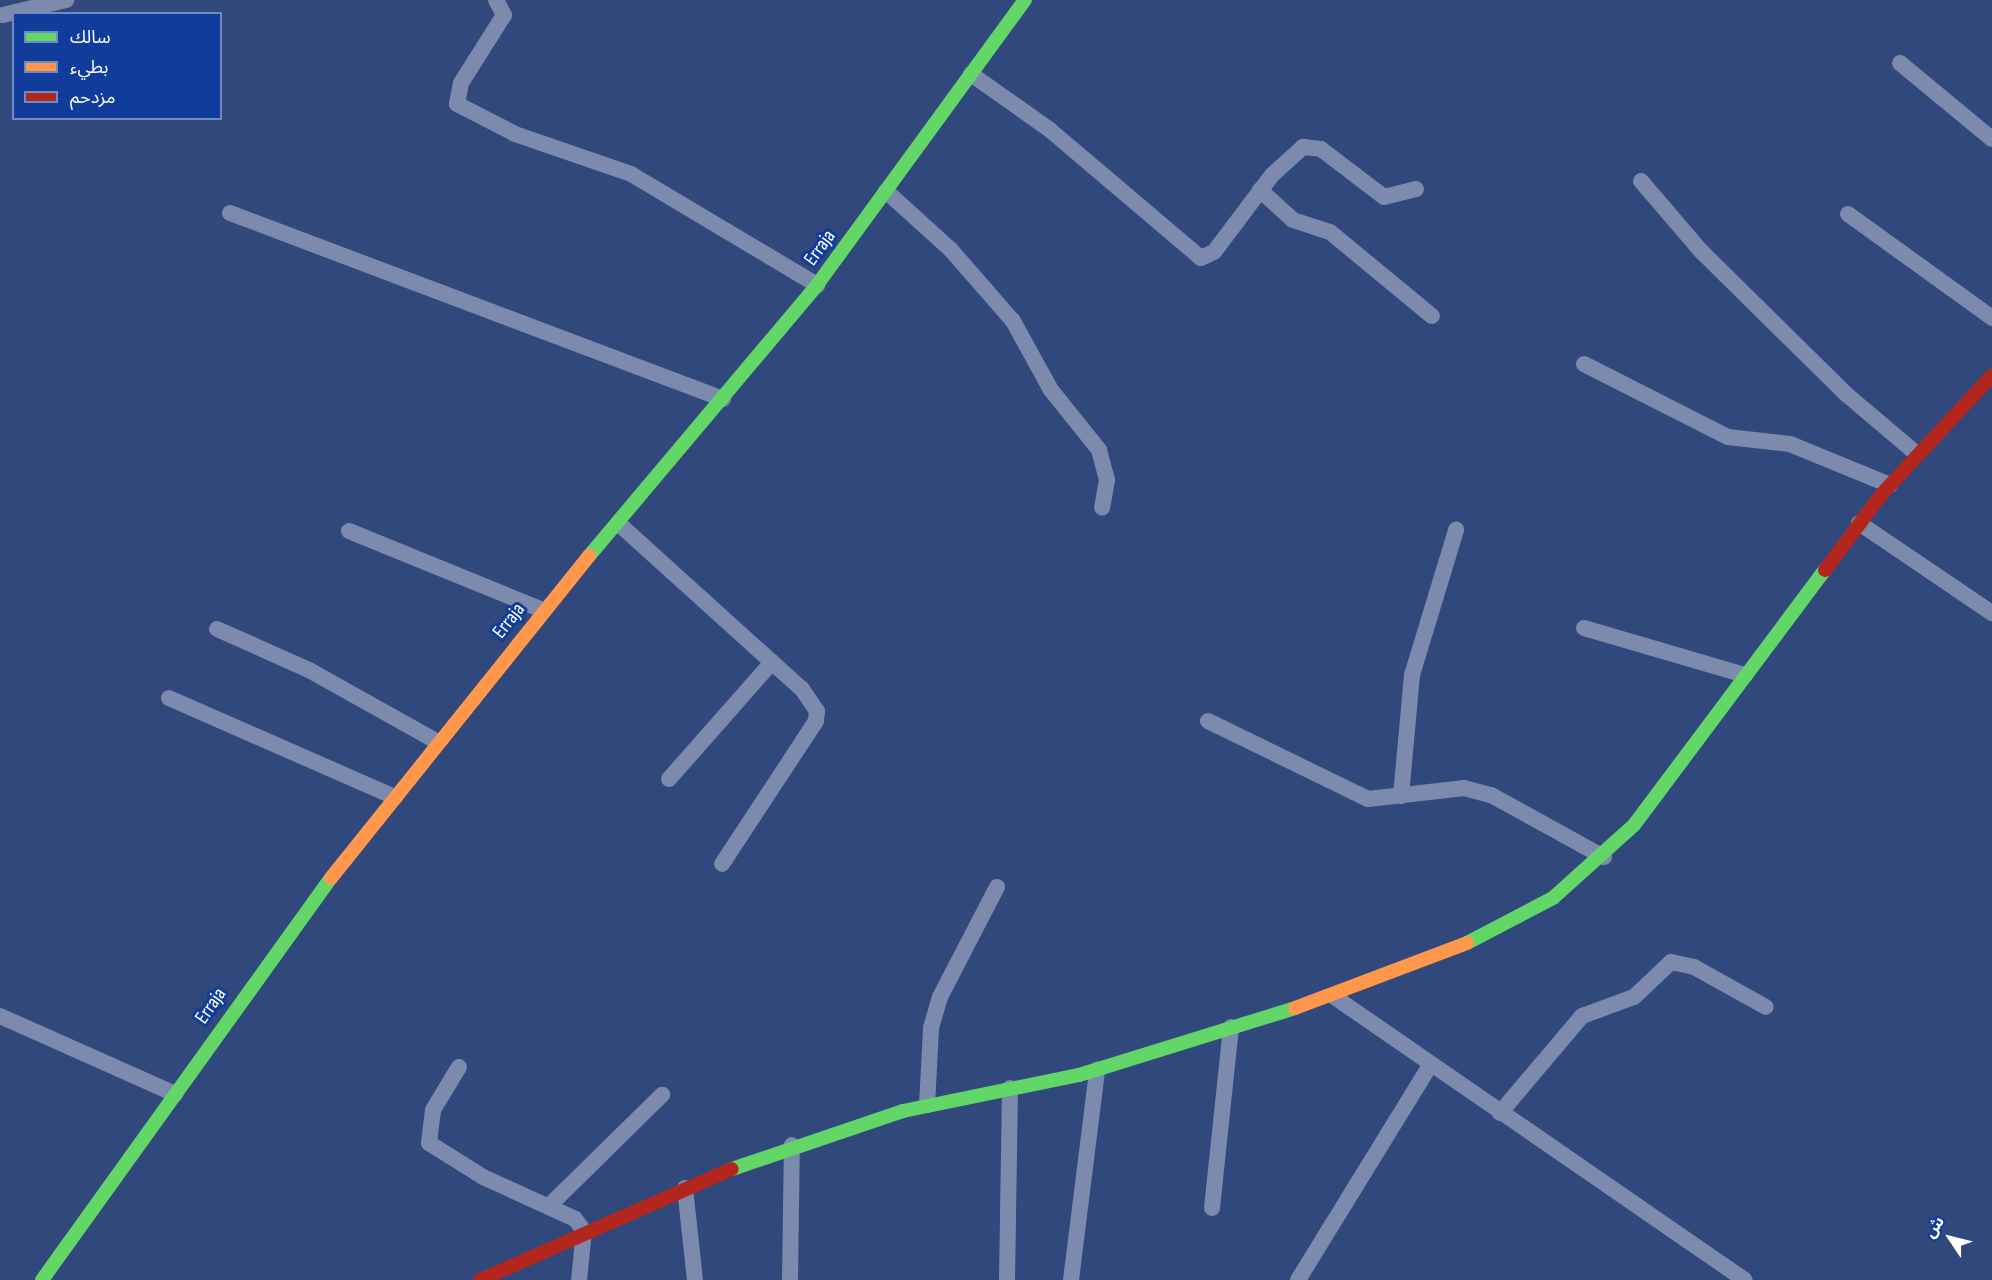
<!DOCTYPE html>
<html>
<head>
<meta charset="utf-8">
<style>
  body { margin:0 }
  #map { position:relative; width:1992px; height:1280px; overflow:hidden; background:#30487c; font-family:"Sofia Sans Condensed","Noto Sans Arabic",sans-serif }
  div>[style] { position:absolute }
  .street>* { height:16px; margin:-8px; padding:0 8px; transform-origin:8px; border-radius:8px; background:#7b8aad }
  .fast>* { height:14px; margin:-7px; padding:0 7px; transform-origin:7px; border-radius:7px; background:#63d668 }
  .slow>* { height:14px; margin:-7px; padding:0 7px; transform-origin:7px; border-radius:7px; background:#ff974d }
  .jam>* { height:14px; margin:-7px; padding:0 7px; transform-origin:7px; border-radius:7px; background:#b3261e }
  span { translate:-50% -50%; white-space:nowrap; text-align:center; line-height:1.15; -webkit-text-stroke:6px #103d9b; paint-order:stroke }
  .street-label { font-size:20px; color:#fff }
  .legend { position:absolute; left:12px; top:12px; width:210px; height:108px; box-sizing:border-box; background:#103d9b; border:2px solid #708bc3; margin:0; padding:8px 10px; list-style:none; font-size:18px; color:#fff }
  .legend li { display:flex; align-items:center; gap:12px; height:30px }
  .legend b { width:30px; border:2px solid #708bc3 }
  .north { position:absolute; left:1920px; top:1208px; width:60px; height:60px; -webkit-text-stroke:4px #103d9b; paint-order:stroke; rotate:305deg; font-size:16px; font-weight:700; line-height:24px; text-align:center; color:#fff }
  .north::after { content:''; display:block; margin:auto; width:21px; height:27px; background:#fff; clip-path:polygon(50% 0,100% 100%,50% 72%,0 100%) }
</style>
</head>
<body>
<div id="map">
  <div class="street">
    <i style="left:496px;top:0;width:17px;rotate:62deg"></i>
    <i style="left:504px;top:15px;width:80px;rotate:122.3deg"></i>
    <i style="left:461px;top:83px;width:21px;rotate:101deg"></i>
    <i style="left:457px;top:104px;width:65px;rotate:27.3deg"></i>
    <i style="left:515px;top:134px;width:123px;rotate:19deg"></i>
    <i style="left:631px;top:174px;width:217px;rotate:30.8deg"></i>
    <i style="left:3px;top:15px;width:65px;rotate:-13.4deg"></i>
    <i style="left:1900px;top:63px;width:119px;rotate:39.6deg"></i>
    <i style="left:971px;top:74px;width:97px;rotate:35.3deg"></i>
    <i style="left:1050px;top:130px;width:198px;rotate:40.3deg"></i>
    <i style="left:1201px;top:258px;width:14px;rotate:-25deg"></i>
    <i style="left:1214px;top:252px;width:96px;rotate:-53deg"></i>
    <i style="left:1272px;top:175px;width:42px;rotate:-42.1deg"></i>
    <i style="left:1303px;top:147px;width:18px;rotate:6deg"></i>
    <i style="left:1321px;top:149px;width:79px;rotate:37.3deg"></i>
    <i style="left:1384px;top:197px;width:33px;rotate:-14deg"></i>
    <i style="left:1641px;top:181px;width:92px;rotate:49.4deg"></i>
    <i style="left:1701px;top:251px;width:204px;rotate:44.6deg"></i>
    <i style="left:1846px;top:394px;width:93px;rotate:40.2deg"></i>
    <i style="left:1260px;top:190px;width:45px;rotate:42.3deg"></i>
    <i style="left:1293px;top:220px;width:39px;rotate:18deg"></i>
    <i style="left:1330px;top:232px;width:132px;rotate:39.5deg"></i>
    <i style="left:886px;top:191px;width:88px;rotate:42.2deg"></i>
    <i style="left:951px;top:250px;width:94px;rotate:48.9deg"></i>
    <i style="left:1013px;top:321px;width:79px;rotate:61.2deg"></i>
    <i style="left:1051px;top:390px;width:77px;rotate:51.3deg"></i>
    <i style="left:1099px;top:450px;width:31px;rotate:75deg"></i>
    <i style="left:1107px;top:480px;width:28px;rotate:100deg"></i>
    <i style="left:230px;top:213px;width:527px;rotate:20.67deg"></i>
    <i style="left:1848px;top:214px;width:178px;rotate:35.8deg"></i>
    <i style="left:1584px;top:364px;width:161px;rotate:26.9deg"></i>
    <i style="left:1728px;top:437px;width:62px;rotate:6.4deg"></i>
    <i style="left:1790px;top:444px;width:108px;rotate:22.3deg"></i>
    <i style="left:618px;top:523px;width:248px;rotate:42.1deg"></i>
    <i style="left:802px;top:689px;width:27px;rotate:56deg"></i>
    <i style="left:817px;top:711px;width:10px;rotate:96deg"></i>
    <i style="left:816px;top:721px;width:171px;rotate:123.3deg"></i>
    <i style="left:1859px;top:523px;width:161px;rotate:34.1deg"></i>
    <i style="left:349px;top:531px;width:209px;rotate:22.2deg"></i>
    <i style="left:1584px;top:628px;width:168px;rotate:16.3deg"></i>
    <i style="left:217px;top:629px;width:101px;rotate:24deg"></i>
    <i style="left:309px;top:670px;width:148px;rotate:29.2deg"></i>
    <i style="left:169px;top:698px;width:247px;rotate:23.7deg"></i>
    <i style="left:1208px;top:721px;width:178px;rotate:26deg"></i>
    <i style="left:1368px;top:799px;width:97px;rotate:-6.5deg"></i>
    <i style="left:1464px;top:788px;width:28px;rotate:15deg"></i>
    <i style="left:1491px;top:795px;width:129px;rotate:28.8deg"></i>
    <i style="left:669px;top:779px;width:156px;rotate:-48.6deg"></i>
    <i style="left:1401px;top:796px;width:121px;rotate:-84.8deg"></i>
    <i style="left:1412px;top:675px;width:152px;rotate:-73.1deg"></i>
    <i style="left:1333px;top:996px;width:500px;rotate:34.6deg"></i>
    <i style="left:0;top:1016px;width:192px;rotate:24deg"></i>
    <i style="left:459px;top:1067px;width:50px;rotate:121.2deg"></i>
    <i style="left:433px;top:1110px;width:33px;rotate:97deg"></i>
    <i style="left:429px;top:1143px;width:64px;rotate:32.2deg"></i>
    <i style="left:483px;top:1177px;width:101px;rotate:24.5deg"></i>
    <i style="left:575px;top:1219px;width:15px;rotate:53deg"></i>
    <i style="left:584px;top:1231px;width:49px;rotate:95.8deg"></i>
    <i style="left:927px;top:1105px;width:77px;rotate:-87deg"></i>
    <i style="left:931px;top:1028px;width:32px;rotate:-74deg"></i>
    <i style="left:940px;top:997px;width:124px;rotate:-62.6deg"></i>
    <i style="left:1500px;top:1113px;width:127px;rotate:-49.8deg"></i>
    <i style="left:1582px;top:1016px;width:55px;rotate:-20.1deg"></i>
    <i style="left:1634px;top:997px;width:51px;rotate:-43.4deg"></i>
    <i style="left:1671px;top:962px;width:24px;rotate:12deg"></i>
    <i style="left:1694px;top:967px;width:82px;rotate:29.1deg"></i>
    <i style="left:685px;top:1188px;width:93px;rotate:83.8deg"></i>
    <i style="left:551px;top:1204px;width:156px;rotate:-44.5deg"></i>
    <i style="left:1212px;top:1208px;width:182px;rotate:-84deg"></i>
    <i style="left:790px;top:1280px;width:135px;rotate:-89.2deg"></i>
    <i style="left:1007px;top:1280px;width:192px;rotate:-89.1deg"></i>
    <i style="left:1071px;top:1280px;width:212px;rotate:-82.9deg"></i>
    <i style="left:1298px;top:1280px;width:250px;rotate:-58.4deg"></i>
  </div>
  <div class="fast">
    <i style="left:589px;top:556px;width:354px;rotate:-49.9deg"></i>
    <i style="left:817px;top:285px;width:353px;rotate:-53.9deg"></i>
    <i style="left:1467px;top:943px;width:97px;rotate:-27.6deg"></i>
    <i style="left:1553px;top:898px;width:109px;rotate:-42deg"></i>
    <i style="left:1634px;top:825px;width:319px;rotate:-53.2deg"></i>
    <i style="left:732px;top:1169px;width:181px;rotate:-18.7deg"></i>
    <i style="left:903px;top:1111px;width:180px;rotate:-11.6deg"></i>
    <i style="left:1079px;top:1075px;width:226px;rotate:-17.2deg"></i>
    <i style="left:42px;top:1280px;width:495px;rotate:-54.3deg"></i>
  </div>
  <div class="slow">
    <i style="left:331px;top:878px;width:413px;rotate:-51.3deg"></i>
    <i style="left:1295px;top:1008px;width:184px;rotate:-20.7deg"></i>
  </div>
  <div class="jam">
    <i style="left:1825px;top:570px;width:94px;rotate:-53.3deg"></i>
    <i style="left:1881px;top:495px;width:163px;rotate:-47.2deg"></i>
    <i style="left:480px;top:1280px;width:275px;rotate:-23.8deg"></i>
  </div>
  <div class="street-label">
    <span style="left:820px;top:248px;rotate:-54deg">Erraja</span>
    <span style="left:509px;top:621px;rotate:-52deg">Erraja</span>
    <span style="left:211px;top:1006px;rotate:-55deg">Erraja</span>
  </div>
  <ul class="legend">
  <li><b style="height:8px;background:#63d668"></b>سالك</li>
  <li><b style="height:8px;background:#ff974d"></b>بطيء</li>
  <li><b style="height:8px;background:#b3261e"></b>مزدحم</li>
  </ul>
  <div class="north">ش</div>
</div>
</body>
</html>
